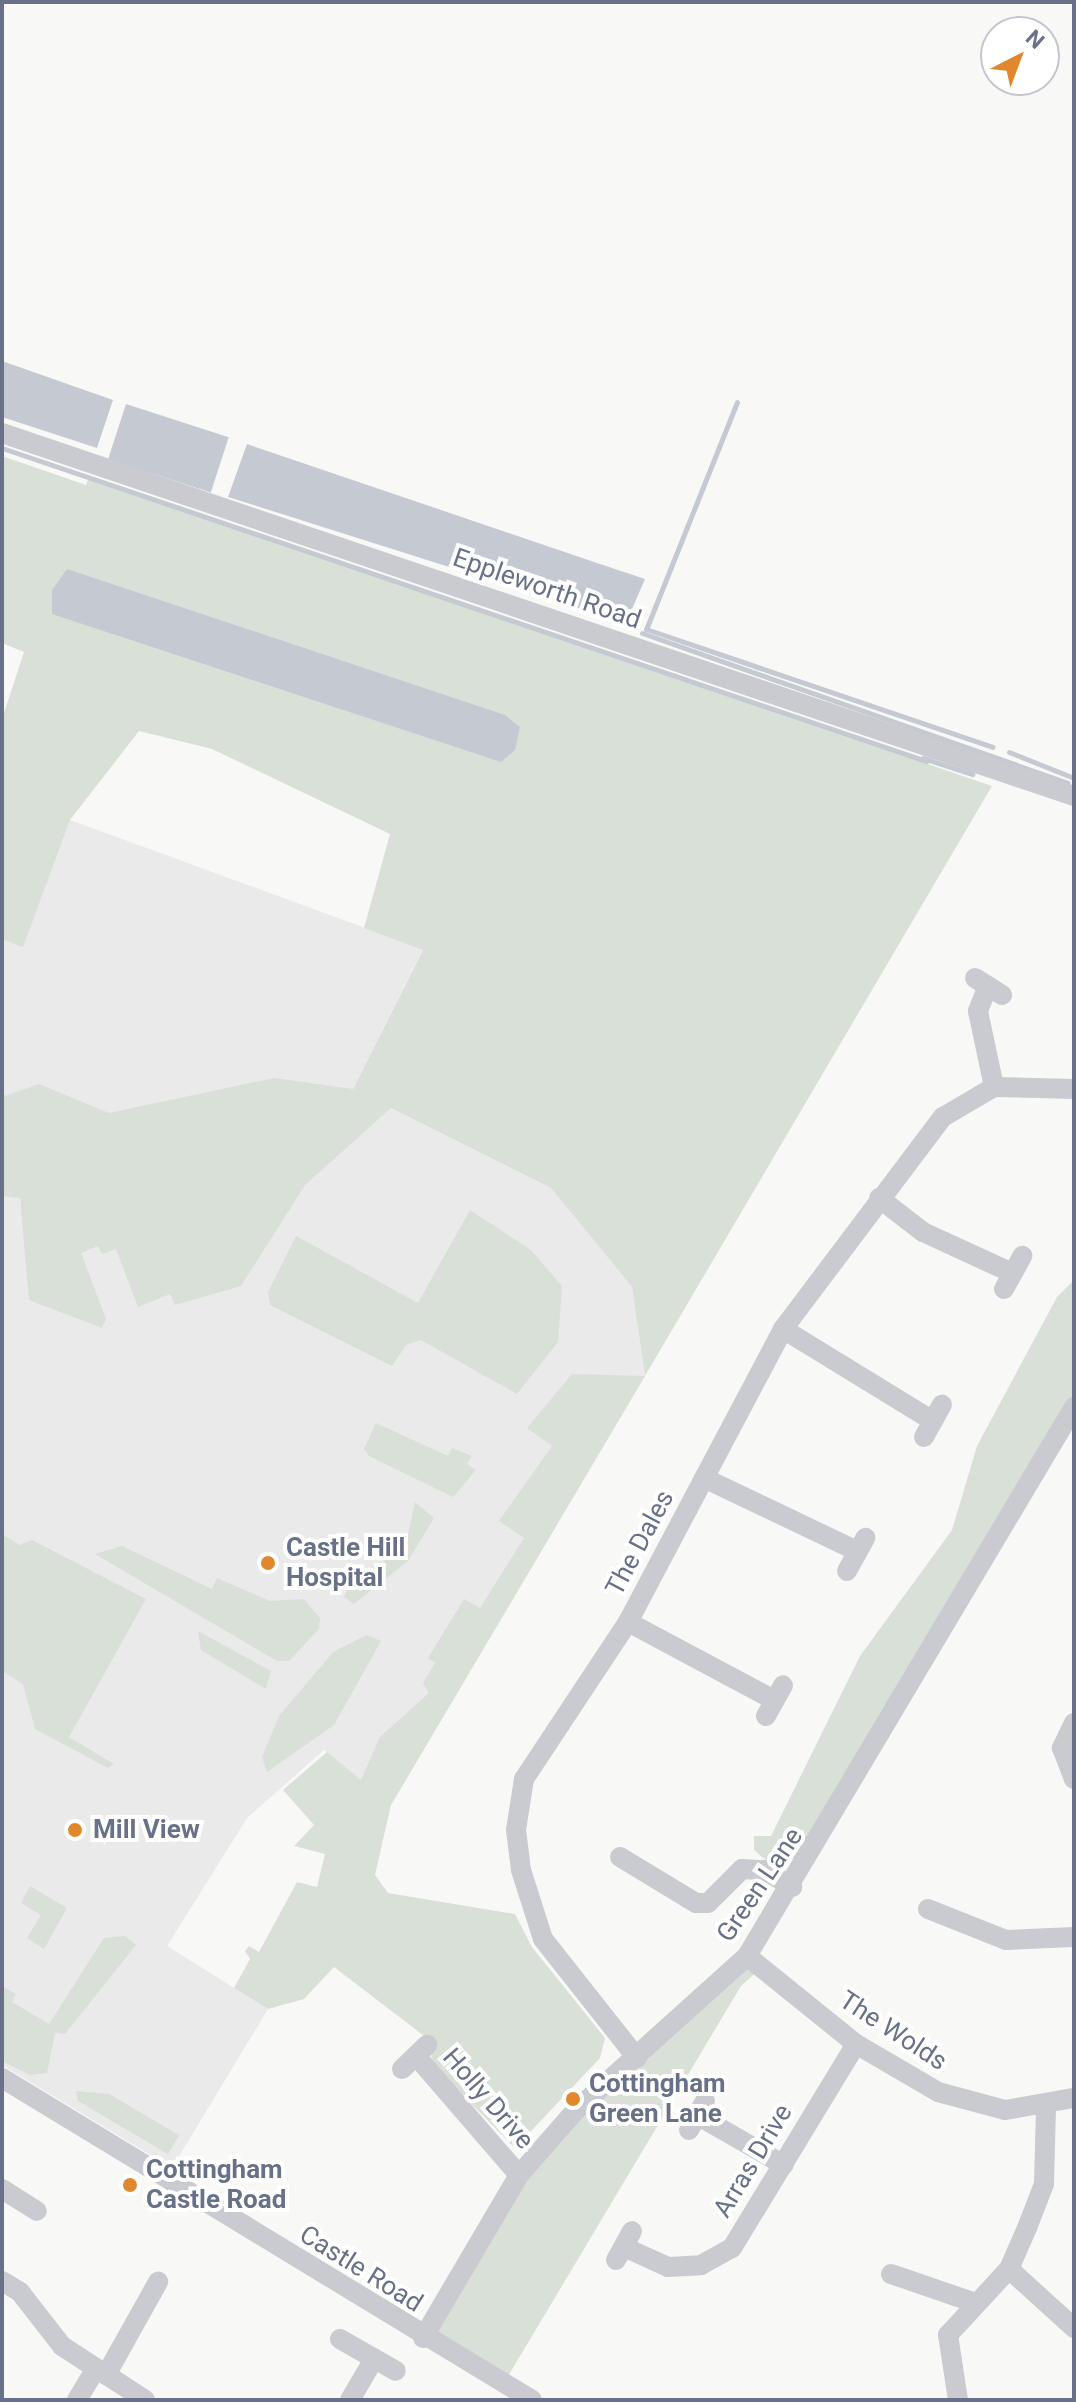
<!DOCTYPE html>
<html>
<head>
<meta charset="utf-8">
<style>
  body { margin:0 }
  #map { position:relative; width:1076px; height:2402px; overflow:hidden; background:#f8f9f6; font-family:Roboto,sans-serif }
  div>[style] { position:absolute }
  .built>* { inset:0; background:#e9eae9 }
  .green>* { inset:0; background:#d9e0d7 }
  .water>* { inset:0; background:#c5cad2; transform-origin:0 0 }
  .stream>* { height:5px; margin:-2.5px; padding:0 2.5px; transform-origin:2.5px; border-radius:2.5px; background:#c5cad2 }
  .minor>* { height:20px; margin:-10px; padding:0 10px; transform-origin:10px; border-radius:10px; background:#cacbd0 }
  .dots>* { width:22px; height:22px; translate:-50% -50%; box-sizing:border-box; border:4px solid #fff; border-radius:50% }
  span { translate:-50% -50%; white-space:nowrap; text-align:center; line-height:1.15; -webkit-text-stroke:8px #fff; paint-order:stroke }
  .street-label { font-size:26px; color:#687187 }
  .poi-label { font-size:26px; color:#687187; font-weight:700 }
  .left { translate:0 -50%; text-align:left }
  .frame { position:absolute; inset:0; border:4px solid #687187; pointer-events:none }
  .north { position:absolute; left:980px; top:16px; width:80px; height:80px; box-sizing:border-box; background:#fff; border:2px solid #c3c6cf; border-radius:50%; rotate:42deg; font-size:22px; font-weight:700; line-height:32px; text-align:center; color:#687187 }
  .north::after { content:''; display:block; margin:auto; width:28px; height:36px; background:#e1872e; clip-path:polygon(50% 0,100% 100%,50% 72%,0 100%) }
</style>
</head>
<body>
<div id="map">
  <div class="built">
    <i style="clip-path:polygon(2px 795px,423px 949px,353px 1089px,551px 1188px,632px 1287px,645px 1376px,391px 1805px,324px 1750px,247px 1818px,167px 1946px,268px 2009px,172px 2168px,2px 2065px)"></i>
  </div>
  <div class="green">
    <i style="clip-path:polygon(2px 456px,86px 485px,89px 477px,992px 786px,645px 1376px,391px 1805px,375px 1875px,388px 1893px,515px 1914px,532px 1947px,605px 2038px,600px 2058px,515px 2148px,431px 2063px,432px 2042px,334px 1967px,304px 1999px,268px 2009px,234px 1988px,250px 1959px,245px 1951px,249px 1946px,259px 1952px,297px 1882px,317px 1887px,325px 1854px,294px 1846px,314px 1825px,283px 1790px,327px 1752px,361px 1780px,380px 1737px,429px 1693px,423px 1683px,435px 1663px,428px 1658px,464px 1599px,480px 1608px,524px 1538px,499px 1521px,552px 1446px,527px 1428px,572px 1374px,645px 1376px,632px 1287px,551px 1188px,391px 1108px,305px 1185px,241px 1286px,175px 1305px,170px 1294px,138px 1307px,116px 1249px,102px 1254px,98px 1246px,81px 1253px,106px 1319px,102px 1328px,29px 1300px,20px 1198px,2px 1196px,2px 1097px,39px 1084px,109px 1113px,274px 1078px,353px 1089px,423px 950px,364px 928px,390px 834px,212px 749px,139px 731px,70px 820px,23px 947px,2px 939px,2px 719px,24px 652px,2px 643px)"></i>
    <i style="clip-path:polygon(470px 1210px,531px 1250px,562px 1286px,558px 1342px,517px 1394px,421px 1340px,406px 1345px,392px 1366px,270px 1305px,268px 1292px,296px 1236px,418px 1303px)"></i>
    <i style="clip-path:polygon(1074px 1280px,1074px 1407px,797px 1858px,770px 1864px,754px 1850px,754px 1836px,771px 1836px,860px 1656px,952px 1530px,977px 1446px,1057px 1297px)"></i>
    <i style="clip-path:polygon(376px 1423px,448px 1456px,452px 1448px,472px 1456px,467px 1464px,476px 1470px,453px 1497px,369px 1456px,364px 1449px)"></i>
    <i style="clip-path:polygon(415px 1502px,434px 1518px,408px 1561px,354px 1604px,344px 1597px,351px 1582px,364px 1587px,375px 1580px,391px 1547px,406px 1545px)"></i>
    <i style="clip-path:polygon(2px 1534px,19px 1545px,32px 1540px,146px 1599px,69px 1737px,114px 1764px,108px 1768px,35px 1729px,23px 1684px,2px 1671px)"></i>
    <i style="clip-path:polygon(122px 1546px,212px 1589px,217px 1578px,270px 1601px,304px 1599px,320px 1618px,319px 1629px,289px 1661px,277px 1661px,95px 1554px)"></i>
    <i style="clip-path:polygon(198px 1631px,271px 1671px,266px 1689px,201px 1650px)"></i>
    <i style="clip-path:polygon(367px 1635px,381px 1641px,334px 1725px,267px 1772px,262px 1757px,279px 1716px,333px 1652px)"></i>
    <i style="clip-path:polygon(30px 1886px,67px 1908px,44px 1949px,27px 1938px,41px 1915px,21px 1903px)"></i>
    <i style="clip-path:polygon(125px 1936px,136px 1945px,65px 2034px,55px 2033px,47px 2073px,30px 2075px,2px 2061px,2px 1986px,16px 1994px,12px 2002px,49px 2024px,104px 1938px)"></i>
    <i style="clip-path:polygon(747px 1956px,762px 1967px,741px 1986px,504px 2383px,423px 2338px,519px 2175px)"></i>
    <i style="clip-path:polygon(76px 2091px,109px 2094px,179px 2135px,168px 2154px,78px 2101px)"></i>
  </div>
  <div class="water">
    <i style="clip-path:polygon(2px 361px,113px 400px,97px 448px,2px 417px)"></i>
    <i style="left:126px;top:404px;width:108px;height:58px;rotate:18deg"></i>
    <i style="clip-path:polygon(247px 444px,597px 563px,645px 579px,626px 623px,228px 497px)"></i>
    <i style="clip-path:polygon(67px 569px,505px 715px,520px 727px,515px 750px,501px 762px,52px 614px,52px 590px)"></i>
  </div>
  <div class="stream">
    <i style="left:737px;top:402px;width:245px;rotate:111.8deg"></i>
    <i style="left:646px;top:629px;width:366px;rotate:18.8deg"></i>
    <i style="left:2px;top:448px;width:976px;rotate:18.71deg"></i>
    <i style="left:642px;top:633px;width:451px;rotate:19.4deg"></i>
    <i style="left:1009px;top:752px;width:70px;rotate:21.8deg"></i>
    <i style="left:923px;top:758px;width:52px;rotate:18.1deg"></i>
  </div>
  <div class="minor">
    <i style="left:2px;top:433px;width:1132px;rotate:18.71deg"></i>
    <i style="left:975px;top:978px;width:32px;rotate:32deg"></i>
    <i style="left:988px;top:986px;width:27px;rotate:112deg"></i>
    <i style="left:978px;top:1011px;width:78px;rotate:78.1deg"></i>
    <i style="left:879px;top:1198px;width:56px;rotate:37.7deg"></i>
    <i style="left:923px;top:1232px;width:98px;rotate:24.7deg"></i>
    <i style="left:1004px;top:1289px;width:38px;rotate:-61deg"></i>
    <i style="left:783px;top:1329px;width:176px;rotate:31.5deg"></i>
    <i style="left:924px;top:1437px;width:37px;rotate:-61deg"></i>
    <i style="left:704px;top:1478px;width:170px;rotate:25.5deg"></i>
    <i style="left:847px;top:1571px;width:38px;rotate:-61deg"></i>
    <i style="left:628px;top:1622px;width:166px;rotate:28.1deg"></i>
    <i style="left:766px;top:1716px;width:35px;rotate:-61deg"></i>
    <i style="left:1074px;top:1723px;width:28px;rotate:116deg"></i>
    <i style="left:1062px;top:1748px;width:33px;rotate:69deg"></i>
    <i style="left:620px;top:1857px;width:89px;rotate:31.2deg"></i>
    <i style="left:696px;top:1903px;width:12px"></i>
    <i style="left:708px;top:1903px;width:48px;rotate:-45deg"></i>
    <i style="left:742px;top:1869px;width:22px;rotate:3deg"></i>
    <i style="left:764px;top:1870px;width:33px;rotate:31deg"></i>
    <i style="left:928px;top:1909px;width:84px;rotate:21.7deg"></i>
    <i style="left:1006px;top:1940px;width:68px;rotate:-2.5deg"></i>
    <i style="left:747px;top:1956px;width:140px;rotate:38.9deg"></i>
    <i style="left:856px;top:2044px;width:95px;rotate:30.3deg"></i>
    <i style="left:938px;top:2092px;width:69px;rotate:15deg"></i>
    <i style="left:1005px;top:2110px;width:70px;rotate:-9.9deg"></i>
    <i style="left:417px;top:2057px;width:156px;rotate:49.2deg"></i>
    <i style="left:637px;top:2058px;width:152px;rotate:-128.3deg"></i>
    <i style="left:543px;top:1939px;width:72px;rotate:-107.7deg"></i>
    <i style="left:521px;top:1870px;width:40px;rotate:-97.1deg"></i>
    <i style="left:516px;top:1830px;width:52px;rotate:-81.1deg"></i>
    <i style="left:524px;top:1779px;width:188px;rotate:-56.5deg"></i>
    <i style="left:628px;top:1622px;width:331px;rotate:-62.1deg"></i>
    <i style="left:783px;top:1329px;width:266px;rotate:-53deg"></i>
    <i style="left:943px;top:1117px;width:59px;rotate:-30.5deg"></i>
    <i style="left:994px;top:1087px;width:80px;rotate:1.4deg"></i>
    <i style="left:402px;top:2069px;width:35px;rotate:-44deg"></i>
    <i style="left:2px;top:2078px;width:620px;rotate:31.28deg"></i>
    <i style="left:697px;top:2115px;width:100px;rotate:29.9deg"></i>
    <i style="left:689px;top:2130px;width:33px;rotate:-61deg"></i>
    <i style="left:2px;top:2189px;width:41px;rotate:32.2deg"></i>
    <i style="left:624px;top:2247px;width:48px;rotate:24.4deg"></i>
    <i style="left:668px;top:2267px;width:33px;rotate:-3deg"></i>
    <i style="left:701px;top:2265px;width:35px;rotate:-29deg"></i>
    <i style="left:732px;top:2248px;width:239px;rotate:-58.7deg"></i>
    <i style="left:616px;top:2260px;width:33px;rotate:-61deg"></i>
    <i style="left:1009px;top:2269px;width:88px;rotate:42.2deg"></i>
    <i style="left:891px;top:2274px;width:87px;rotate:18.9deg"></i>
    <i style="left:2px;top:2281px;width:21px;rotate:31deg"></i>
    <i style="left:20px;top:2292px;width:68px;rotate:52.1deg"></i>
    <i style="left:62px;top:2346px;width:99px;rotate:33deg"></i>
    <i style="left:423px;top:2338px;width:189px;rotate:-59.5deg"></i>
    <i style="left:519px;top:2175px;width:85px;rotate:-48.8deg"></i>
    <i style="left:575px;top:2111px;width:232px;rotate:-42deg"></i>
    <i style="left:747px;top:1956px;width:639px;rotate:-59.22deg"></i>
    <i style="left:340px;top:2339px;width:64px;rotate:29.7deg"></i>
    <i style="left:106px;top:2375px;width:107px;rotate:-60.8deg"></i>
    <i style="left:77px;top:2400px;width:35px;rotate:-59deg"></i>
    <i style="left:350px;top:2400px;width:48px;rotate:-59.7deg"></i>
    <i style="left:958px;top:2400px;width:66px;rotate:-98.7deg"></i>
    <i style="left:948px;top:2335px;width:90px;rotate:-47.3deg"></i>
    <i style="left:1009px;top:2269px;width:45px;rotate:-66.3deg"></i>
    <i style="left:1027px;top:2228px;width:47px;rotate:-68.9deg"></i>
    <i style="left:1044px;top:2184px;width:76px;rotate:-88.5deg"></i>
  </div>
  <div class="dots">
    <i style="left:268px;top:1563px;background:#e1872e"></i>
    <i style="left:75px;top:1830px;background:#e1872e"></i>
    <i style="left:573px;top:2099px;background:#e1872e"></i>
    <i style="left:130px;top:2185px;background:#e1872e"></i>
  </div>
  <div class="street-label">
    <span style="left:547px;top:589px;rotate:19deg">Eppleworth Road</span>
    <span style="left:640px;top:1543px;rotate:-62deg">The Dales</span>
    <span style="left:760px;top:1885px;rotate:-56deg">Green Lane</span>
    <span style="left:893px;top:2031px;rotate:33deg">The Wolds</span>
    <span style="left:488px;top:2099px;rotate:49deg">Holly Drive</span>
    <span style="left:753px;top:2161px;rotate:-59deg">Arras Drive</span>
    <span style="left:361px;top:2269px;rotate:32deg">Castle Road</span>
  </div>
  <div class="poi-label">
    <span class="left" style="left:286px;top:1563px">Castle Hill<br>Hospital</span>
    <span class="left" style="left:93px;top:1830px">Mill View</span>
    <span class="left" style="left:589px;top:2099px">Cottingham<br>Green Lane</span>
    <span class="left" style="left:146px;top:2185px">Cottingham<br>Castle Road</span>
  </div>
  <div class="frame"></div>
  <div class="north">N</div>
</div>
</body>
</html>
